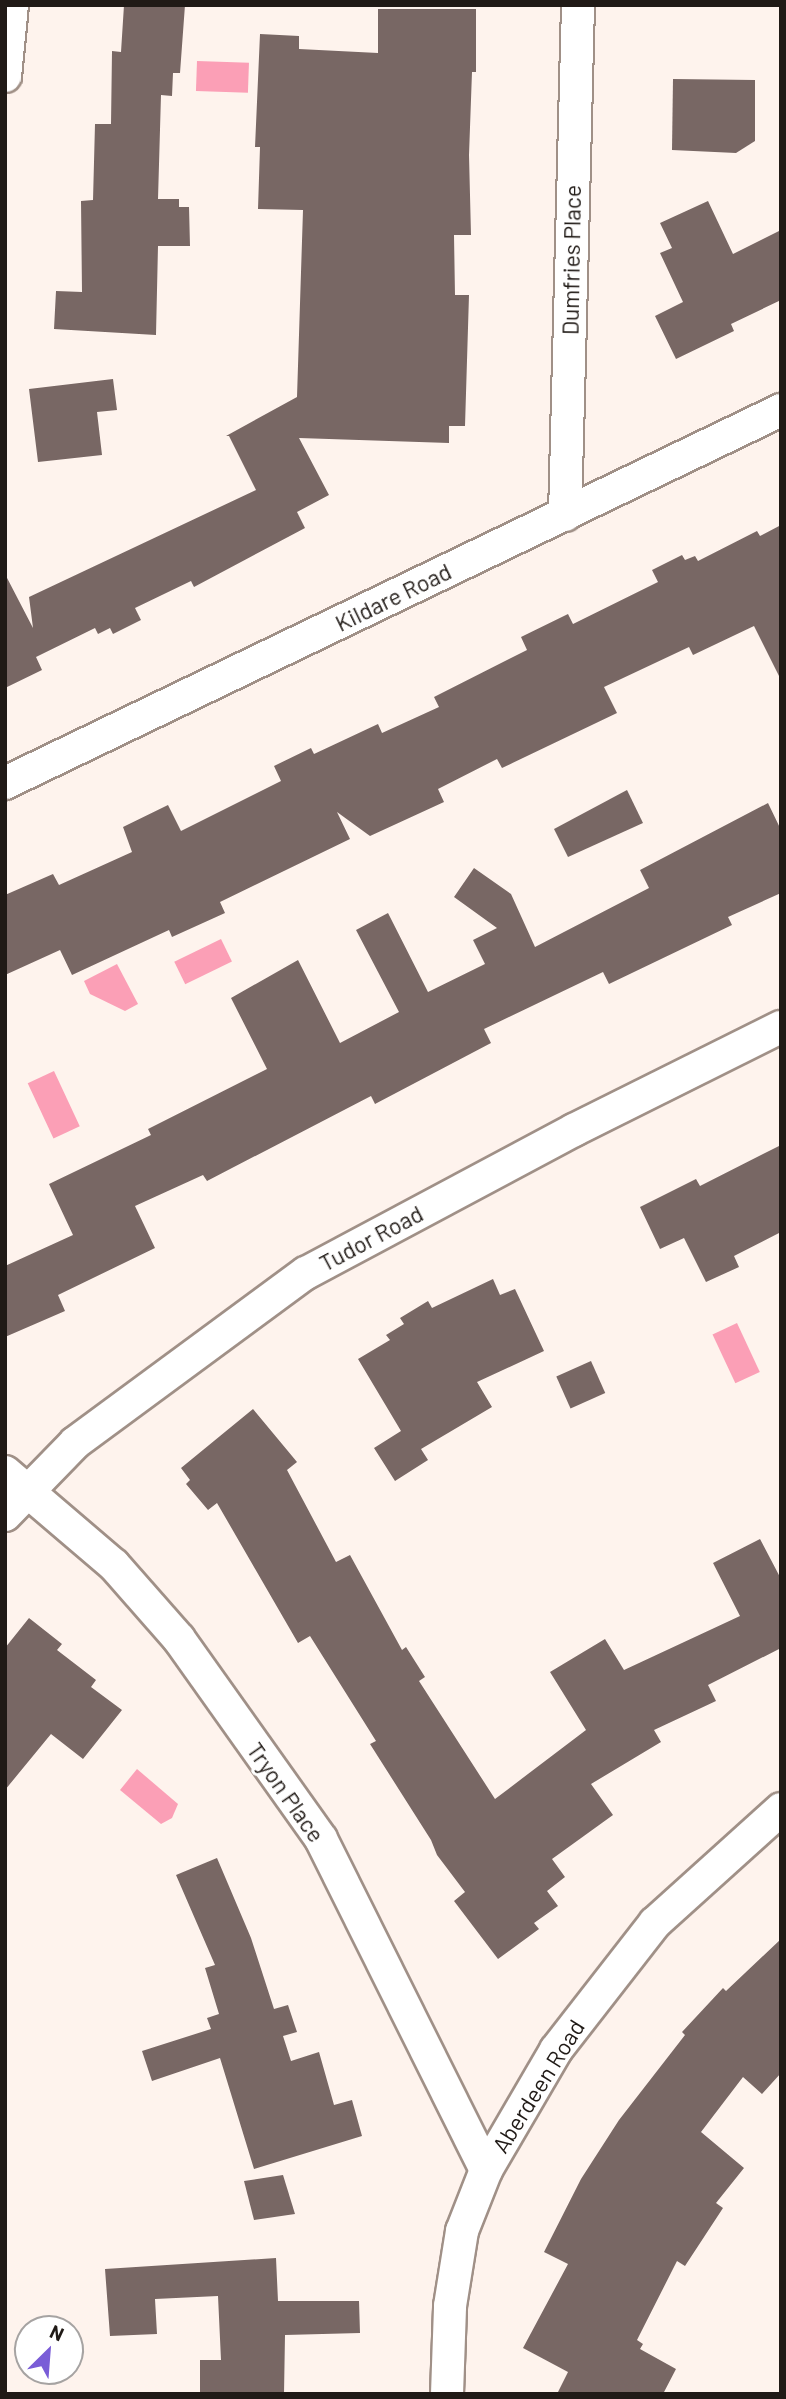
<!DOCTYPE html>
<html>
<head>
<meta charset="utf-8">
<style>
  body { margin:0 }
  #map { position:relative; width:786px; height:2399px; overflow:hidden; background:#fef3ed; font-family:Barlow,sans-serif }
  div>[style] { position:absolute }
  .water>* { inset:0; background:#fb9fb6; transform-origin:0 0 }
  .building>* { inset:0; background:#786764; transform-origin:0 0 }
  .roads { filter:drop-shadow(2px 0 #a09087) drop-shadow(-2px 0 #a09087) drop-shadow(0 2px #a09087) drop-shadow(0 -2px #a09087) }
  .street>* { height:32px; margin:-16px; padding:0 16px; transform-origin:16px; border-radius:16px; background:#fff }
  span { translate:-50% -50%; white-space:nowrap; text-align:center; line-height:1.15; -webkit-text-stroke:6px #fff; paint-order:stroke }
  .street-label { font-size:23px; color:#201a16 }
  .frame { position:absolute; inset:0; border:7px solid #201a16; pointer-events:none }
  .north { position:absolute; left:14px; top:2315px; width:70px; height:70px; box-sizing:border-box; background:#fff; border:2px solid #a6a3a2; border-radius:50%; rotate:25deg; font-size:19px; font-weight:700; line-height:28px; text-align:center; color:#201a16 }
  .north::after { content:''; display:block; margin:auto; width:24px; height:32px; background:#7a5dd7; clip-path:polygon(50% 0,100% 100%,50% 72%,0 100%) }
</style>
</head>
<body>
<div id="map">
  <div class="water">
    <i style="left:197px;top:61px;width:52px;height:30px;rotate:2deg"></i>
    <i style="left:221px;top:939px;width:25px;height:52px;rotate:64deg"></i>
    <i style="clip-path:polygon(117px 964px,138px 1004px,125px 1011px,90px 994px,84px 981px)"></i>
    <i style="left:54px;top:1071px;width:61px;height:29px;rotate:65deg"></i>
    <i style="left:737px;top:1323px;width:54px;height:27px;rotate:65deg"></i>
    <i style="clip-path:polygon(137px 1769px,178px 1804px,172px 1818px,161px 1824px,120px 1790px)"></i>
  </div>
  <div class="building">
    <i style="clip-path:polygon(124px 5px,185px 5px,180px 73px,173px 73px,172px 96px,161px 95px,158px 199px,179px 199px,179px 207px,189px 207px,190px 246px,158px 246px,156px 335px,54px 329px,56px 291px,82px 292px,81px 201px,93px 200px,95px 124px,111px 124px,112px 51px,121px 52px)"></i>
    <i style="clip-path:polygon(378px 9px,476px 9px,476px 72px,472px 72px,469px 155px,471px 235px,454px 235px,455px 295px,469px 295px,465px 426px,449px 426px,449px 443px,299px 438px,329px 495px,297px 512px,305px 528px,194px 587px,191px 581px,135px 608px,141px 620px,113px 634px,110px 628px,98px 634px,95px 628px,36px 657px,42px 670px,5px 688px,5px 574px,33px 628px,29px 597px,256px 490px,229px 436px,226px 436px,297px 397px,303px 210px,258px 209px,260px 147px,255px 147px,260px 34px,299px 36px,299px 49px,378px 53px)"></i>
    <i style="clip-path:polygon(673px 79px,755px 80px,755px 141px,736px 153px,672px 150px)"></i>
    <i style="clip-path:polygon(708px 201px,733px 254px,781px 230px,781px 300px,731px 324px,734px 331px,676px 359px,655px 316px,683px 302px,660px 253px,672px 248px,660px 223px)"></i>
    <i style="clip-path:polygon(113px 379px,117px 410px,97px 412px,102px 455px,38px 462px,29px 389px)"></i>
    <i style="clip-path:polygon(781px 525px,781px 680px,754px 626px,693px 655px,689px 647px,604px 687px,617px 713px,502px 768px,497px 759px,438px 789px,444px 802px,370px 836px,337px 812px,350px 839px,220px 902px,225px 913px,172px 937px,169px 930px,72px 975px,60px 950px,5px 975px,5px 895px,53px 874px,59px 885px,132px 852px,123px 827px,168px 805px,181px 831px,281px 781px,274px 766px,311px 748px,314px 754px,378px 724px,382px 733px,439px 707px,434px 697px,527px 650px,521px 637px,568px 614px,573px 624px,658px 582px,652px 570px,682px 555px,685px 560px,695px 556px,698px 561px,757px 531px,760px 536px)"></i>
    <i style="clip-path:polygon(627px 790px,643px 823px,568px 857px,554px 829px)"></i>
    <i style="clip-path:polygon(768px 803px,781px 830px,781px 893px,728px 917px,732px 925px,609px 984px,603px 972px,484px 1029px,491px 1043px,375px 1104px,371px 1096px,207px 1181px,203px 1175px,135px 1206px,155px 1248px,58px 1295px,65px 1311px,5px 1337px,5px 1266px,73px 1235px,49px 1184px,151px 1135px,148px 1129px,267px 1069px,231px 998px,298px 960px,340px 1043px,399px 1012px,356px 930px,388px 913px,428px 992px,485px 964px,473px 940px,497px 928px,454px 897px,474px 868px,511px 894px,535px 947px,649px 888px,640px 870px)"></i>
    <i style="clip-path:polygon(781px 1145px,781px 1232px,734px 1256px,739px 1267px,706px 1282px,684px 1238px,660px 1249px,640px 1207px,696px 1179px,700px 1186px)"></i>
    <i style="clip-path:polygon(493px 1279px,500px 1295px,515px 1289px,544px 1351px,477px 1382px,492px 1407px,421px 1449px,428px 1460px,395px 1481px,374px 1448px,401px 1431px,358px 1359px,390px 1340px,386px 1335px,404px 1324px,400px 1318px,428px 1301px,432px 1308px)"></i>
    <i style="left:591px;top:1361px;width:35px;height:38px;rotate:66deg"></i>
    <i style="clip-path:polygon(253px 1409px,297px 1462px,287px 1470px,336px 1562px,350px 1555px,402px 1650px,406px 1647px,425px 1677px,419px 1681px,495px 1799px,586px 1730px,550px 1672px,605px 1639px,624px 1670px,740px 1616px,713px 1563px,760px 1539px,781px 1579px,781px 1648px,708px 1685px,716px 1701px,654px 1730px,661px 1742px,591px 1784px,613px 1815px,552px 1859px,565px 1877px,547px 1891px,558px 1906px,534px 1923px,539px 1929px,498px 1959px,454px 1901px,465px 1892px,437px 1855px,431px 1840px,370px 1744px,376px 1741px,310px 1636px,298px 1643px,217px 1503px,208px 1510px,186px 1484px,190px 1480px,181px 1468px)"></i>
    <i style="clip-path:polygon(29px 1618px,62px 1644px,57px 1650px,96px 1680px,91px 1687px,122px 1710px,83px 1759px,51px 1734px,5px 1790px,5px 1648px)"></i>
    <i style="clip-path:polygon(217px 1858px,251px 1938px,274px 2009px,288px 2005px,297px 2032px,283px 2036px,291px 2061px,319px 2052px,334px 2105px,352px 2100px,362px 2136px,254px 2169px,220px 2058px,152px 2081px,142px 2051px,211px 2029px,207px 2018px,219px 2014px,205px 1968px,215px 1965px,176px 1875px)"></i>
    <i style="clip-path:polygon(781px 1939px,781px 2073px,762px 2094px,743px 2077px,701px 2132px,744px 2168px,716px 2203px,723px 2208px,685px 2266px,677px 2261px,637px 2340px,643px 2344px,640px 2349px,676px 2369px,663px 2394px,557px 2394px,568px 2372px,523px 2348px,568px 2264px,544px 2252px,581px 2179px,619px 2120px,685px 2035px,682px 2032px,723px 1988px,726px 1991px)"></i>
    <i style="clip-path:polygon(283px 2175px,295px 2214px,254px 2220px,244px 2181px)"></i>
    <i style="clip-path:polygon(276px 2258px,278px 2301px,359px 2301px,360px 2333px,285px 2335px,284px 2394px,200px 2394px,200px 2360px,221px 2360px,218px 2296px,155px 2299px,157px 2334px,110px 2336px,105px 2269px)"></i>
  </div>
  <div class="roads">
    <div class="street">
      <i style="left:5px;top:76px;width:71px;rotate:-84.4deg"></i>
      <i style="left:565px;top:515px;width:510px;rotate:-88.54deg"></i>
      <i style="left:5px;top:783px;width:861px;rotate:-25.67deg"></i>
      <i style="left:5px;top:1472px;width:143px;rotate:40.5deg"></i>
      <i style="left:114px;top:1565px;width:98px;rotate:48.7deg"></i>
      <i style="left:179px;top:1639px;width:245px;rotate:54.6deg"></i>
      <i style="left:321px;top:1839px;width:370px;rotate:63.5deg"></i>
      <i style="left:5px;top:1515px;width:100px;rotate:-45.8deg"></i>
      <i style="left:75px;top:1443px;width:287px;rotate:-36.4deg"></i>
      <i style="left:306px;top:1273px;width:304px;rotate:-28.1deg"></i>
      <i style="left:574px;top:1130px;width:231px;rotate:-26.5deg"></i>
      <i style="left:447px;top:2394px;width:88px;rotate:-88deg"></i>
      <i style="left:450px;top:2306px;width:76px;rotate:-80.9deg"></i>
      <i style="left:462px;top:2231px;width:66px;rotate:-68.5deg"></i>
      <i style="left:486px;top:2170px;width:139px;rotate:-59.7deg"></i>
      <i style="left:556px;top:2050px;width:161px;rotate:-52.1deg"></i>
      <i style="left:655px;top:1923px;width:170px;rotate:-42.1deg"></i>
    </div>
  </div>
  <div class="street-label">
    <span style="left:571px;top:260px;rotate:-89deg">Dumfries Place</span>
    <span style="left:393px;top:597px;rotate:-26deg">Kildare Road</span>
    <span style="left:371px;top:1238px;rotate:-28deg">Tudor Road</span>
    <span style="left:286px;top:1792px;rotate:55deg">Tryon Place</span>
    <span style="left:538px;top:2086px;rotate:-58deg">Aberdeen Road</span>
  </div>
  <div class="frame"></div>
  <div class="north">N</div>
</div>
</body>
</html>
